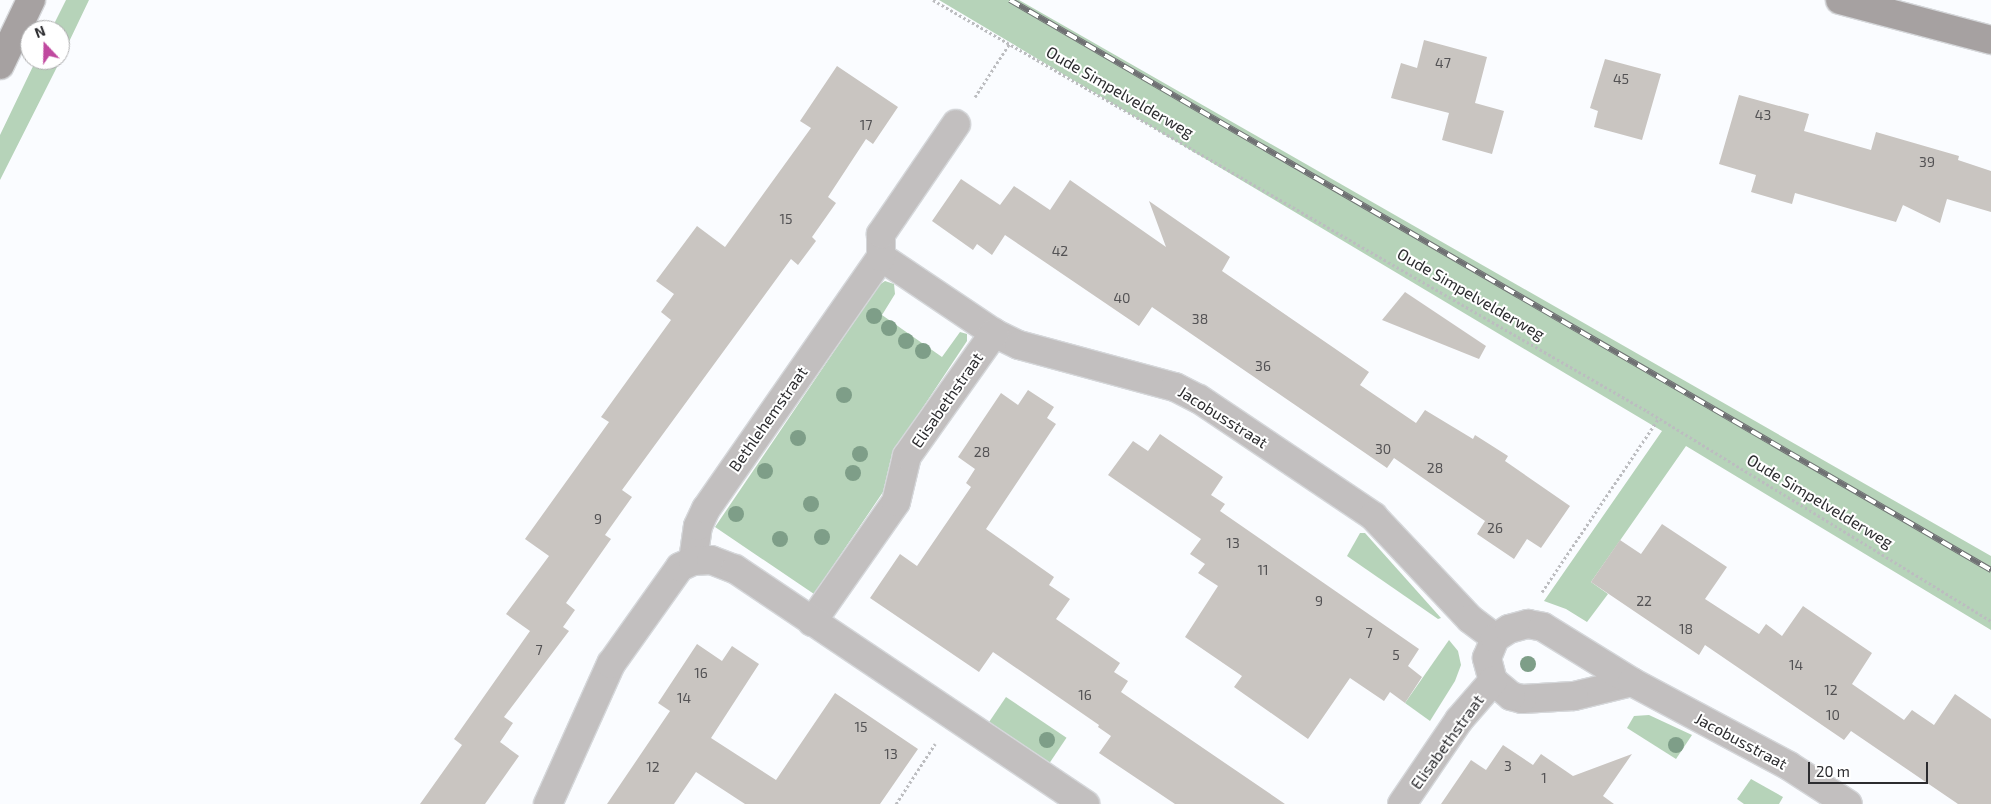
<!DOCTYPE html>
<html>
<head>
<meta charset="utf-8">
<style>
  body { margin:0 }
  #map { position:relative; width:1991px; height:804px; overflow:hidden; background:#fafcff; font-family:"Exo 2",sans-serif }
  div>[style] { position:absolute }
  .green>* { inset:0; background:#b6d3b9; transform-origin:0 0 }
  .building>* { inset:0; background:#c9c5c1 }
  .path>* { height:3px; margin-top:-1.5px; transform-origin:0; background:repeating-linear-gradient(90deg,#bcbdc0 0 2.5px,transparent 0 5px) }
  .roads { filter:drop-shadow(1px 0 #d5d7da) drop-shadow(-1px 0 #d5d7da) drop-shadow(0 1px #d5d7da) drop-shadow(0 -1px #d5d7da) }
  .street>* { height:28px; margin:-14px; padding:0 14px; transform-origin:14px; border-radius:14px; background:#c2bfbf }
  .secondary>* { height:28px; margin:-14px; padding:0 14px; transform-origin:14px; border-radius:14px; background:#a6a1a1 }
  .rail>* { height:5.5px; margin-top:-2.75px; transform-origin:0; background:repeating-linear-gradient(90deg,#fff 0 11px,#707174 0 22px); box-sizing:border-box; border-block:1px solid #707174 }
  .trees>* { width:16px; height:16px; margin:-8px; border-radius:50%; background:#7e9e88 }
  span { translate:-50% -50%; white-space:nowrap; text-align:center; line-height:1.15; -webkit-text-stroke:4px #fff; paint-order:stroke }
  .number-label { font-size:14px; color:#535254 }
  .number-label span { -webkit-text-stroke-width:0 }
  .street-label { font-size:16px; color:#2c2c2f }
  .north { position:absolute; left:20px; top:20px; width:50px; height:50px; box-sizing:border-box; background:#fff; border:1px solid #ababac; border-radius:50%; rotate:339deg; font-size:14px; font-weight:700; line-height:20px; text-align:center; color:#2c2c2f }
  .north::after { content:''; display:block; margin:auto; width:18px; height:22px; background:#c0499f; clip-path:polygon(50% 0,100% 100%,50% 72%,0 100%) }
  .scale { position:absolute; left:1808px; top:762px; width:120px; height:22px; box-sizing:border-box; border:2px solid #2c2c2f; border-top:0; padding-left:6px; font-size:15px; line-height:18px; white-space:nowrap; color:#2c2c2f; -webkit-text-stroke:4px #fff; paint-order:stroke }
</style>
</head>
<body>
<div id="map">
  <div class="green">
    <i style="clip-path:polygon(66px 0,89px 0,56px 69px,0 180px,0 135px,36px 60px,60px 60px,60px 30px,51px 30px)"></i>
    <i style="clip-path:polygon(939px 0,1019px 0,1991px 556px,1991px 630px,1686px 446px,1591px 582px,1608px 594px,1587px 622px,1566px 609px,1544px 601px,1662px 431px)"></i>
    <i style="clip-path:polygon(885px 281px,894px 284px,895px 294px,882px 315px,942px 357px,960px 332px,967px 334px,967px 341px,892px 454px,883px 492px,814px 594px,715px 527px,879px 285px)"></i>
    <i style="clip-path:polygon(1360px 533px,1365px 533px,1441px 618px,1438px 619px,1347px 556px)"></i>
    <i style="clip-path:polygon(1449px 640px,1458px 651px,1461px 665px,1455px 681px,1430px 721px,1405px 703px)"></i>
    <i style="left:1006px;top:697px;width:73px;height:32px;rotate:34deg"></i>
    <i style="clip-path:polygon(1649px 715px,1692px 735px,1676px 759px,1627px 728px,1634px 716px)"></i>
    <i style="clip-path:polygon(1751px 779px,1783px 797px,1779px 804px,1744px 804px,1737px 799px)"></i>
  </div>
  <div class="building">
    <i style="clip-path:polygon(1424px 40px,1487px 57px,1475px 103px,1504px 111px,1492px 154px,1442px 140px,1449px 113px,1391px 98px,1401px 63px,1417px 68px)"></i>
    <i style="clip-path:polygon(1605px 59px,1661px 74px,1642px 140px,1594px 127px,1598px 111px,1590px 108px)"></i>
    <i style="clip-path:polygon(837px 66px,898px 107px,873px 144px,866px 139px,828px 197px,836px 203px,812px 237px,816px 241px,798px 265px,791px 259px,622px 490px,632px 497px,605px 535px,611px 539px,566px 603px,575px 610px,563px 627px,569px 631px,504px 717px,513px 723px,500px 742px,519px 756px,485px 804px,420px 804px,462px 745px,454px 739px,530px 631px,506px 614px,549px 556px,525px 539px,609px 422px,601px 417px,671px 320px,661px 312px,674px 294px,656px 281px,697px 226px,725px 247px,811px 128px,800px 121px)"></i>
    <i style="clip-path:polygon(1739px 95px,1809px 114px,1804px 131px,1871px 150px,1876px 132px,1959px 156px,1958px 160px,1991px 171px,1991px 212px,1947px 199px,1940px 223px,1903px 205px,1896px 222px,1795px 193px,1792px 204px,1751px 192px,1756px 175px,1719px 164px)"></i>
    <i style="clip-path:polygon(961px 179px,1000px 205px,1014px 186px,1050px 210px,1070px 180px,1166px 247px,1149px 201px,1230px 257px,1222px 271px,1369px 372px,1360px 385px,1416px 423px,1425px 410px,1473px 439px,1475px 435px,1508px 456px,1505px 461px,1570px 506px,1541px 548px,1527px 539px,1514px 559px,1477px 534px,1485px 521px,1394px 458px,1387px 468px,1152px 307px,1139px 326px,1005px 235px,992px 255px,977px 244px,973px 250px,932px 221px)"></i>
    <i style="clip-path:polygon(1405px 292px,1486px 346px,1479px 359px,1382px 320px)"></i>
    <i style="clip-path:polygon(1028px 390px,1054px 407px,1047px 418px,1056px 424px,986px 529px,1054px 577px,1049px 585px,1070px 599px,1056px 619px,1120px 663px,1114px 672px,1128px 681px,1121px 692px,1285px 804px,1175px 804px,1099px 753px,1111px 736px,1098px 727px,1099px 725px,993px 652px,979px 672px,870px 598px,900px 554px,917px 566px,971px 487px,966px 483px,975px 469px,958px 457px,1001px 393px,1018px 405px)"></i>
    <i style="clip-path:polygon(1160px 434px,1223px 477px,1211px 495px,1225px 504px,1220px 511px,1419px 649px,1408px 666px,1422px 677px,1405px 703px,1390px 692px,1384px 701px,1350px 678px,1308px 739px,1234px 687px,1242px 676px,1185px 637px,1218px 586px,1198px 573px,1205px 564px,1190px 554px,1201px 539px,1108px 475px,1133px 441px,1148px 451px)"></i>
    <i style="clip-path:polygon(1662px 524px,1727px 567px,1705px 599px,1759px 634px,1766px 624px,1782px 636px,1803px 606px,1872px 653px,1852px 684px,1904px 720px,1912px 710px,1934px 725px,1955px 694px,1991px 719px,1991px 804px,1958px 804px,1851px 731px,1844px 740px,1705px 645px,1699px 655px,1591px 582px,1620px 540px,1641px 554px)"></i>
    <i style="clip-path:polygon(697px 644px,722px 661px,732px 646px,759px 664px,711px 738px,776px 780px,835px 693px,918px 749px,880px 804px,745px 804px,696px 772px,674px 804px,607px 804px,670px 711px,658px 703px)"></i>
    <i style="clip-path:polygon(1503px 745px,1533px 765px,1541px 754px,1573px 776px,1632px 754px,1603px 796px,1614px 804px,1441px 804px,1471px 760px,1486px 770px)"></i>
  </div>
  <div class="path">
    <i style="left:933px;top:0;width:824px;rotate:29.93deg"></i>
    <i style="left:1647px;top:411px;width:403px;rotate:31.4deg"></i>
    <i style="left:975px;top:97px;width:64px;rotate:-57.1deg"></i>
    <i style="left:1542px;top:592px;width:210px;rotate:-56.1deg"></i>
    <i style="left:896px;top:804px;width:72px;rotate:-57deg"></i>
  </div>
  <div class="roads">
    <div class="street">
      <i style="left:881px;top:257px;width:136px;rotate:33.9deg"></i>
      <i style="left:994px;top:333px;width:28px;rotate:26deg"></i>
      <i style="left:1019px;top:345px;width:162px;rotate:15.1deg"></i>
      <i style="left:1175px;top:387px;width:27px;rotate:27deg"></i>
      <i style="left:1199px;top:399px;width:210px;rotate:33.9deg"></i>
      <i style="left:1373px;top:516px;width:141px;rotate:46.7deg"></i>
      <i style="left:1470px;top:619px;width:31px;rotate:37deg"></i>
      <i style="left:693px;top:561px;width:35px;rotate:-82deg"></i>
      <i style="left:698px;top:526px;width:19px;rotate:-65deg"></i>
      <i style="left:706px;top:509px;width:307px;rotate:-55.2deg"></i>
      <i style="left:881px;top:257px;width:23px;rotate:-90deg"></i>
      <i style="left:881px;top:234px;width:133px;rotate:-55.7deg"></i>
      <i style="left:812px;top:622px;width:146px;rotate:-55deg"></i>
      <i style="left:896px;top:502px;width:47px;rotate:-76.6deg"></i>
      <i style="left:907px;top:456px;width:151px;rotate:-54.7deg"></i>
      <i style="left:1632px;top:682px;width:60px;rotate:166.4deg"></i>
      <i style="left:1574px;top:696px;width:52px;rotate:176.7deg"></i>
      <i style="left:1522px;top:699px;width:11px;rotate:-165deg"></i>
      <i style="left:1511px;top:696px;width:23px;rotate:-140deg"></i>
      <i style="left:1493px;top:681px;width:24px;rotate:-105deg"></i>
      <i style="left:1487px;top:658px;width:22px;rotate:-68deg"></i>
      <i style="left:1495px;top:638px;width:17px;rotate:-33deg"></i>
      <i style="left:1509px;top:629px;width:20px;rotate:-15deg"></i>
      <i style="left:1528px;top:624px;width:15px;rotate:11deg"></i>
      <i style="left:1543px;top:627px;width:105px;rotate:31.7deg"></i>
      <i style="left:1632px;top:682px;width:178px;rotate:28.1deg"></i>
      <i style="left:1789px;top:766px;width:70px;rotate:32.8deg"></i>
      <i style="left:548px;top:804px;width:154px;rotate:-65.8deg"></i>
      <i style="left:611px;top:664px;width:119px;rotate:-54.6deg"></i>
      <i style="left:680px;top:567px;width:14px;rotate:-25deg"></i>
      <i style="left:693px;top:561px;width:18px;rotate:-3deg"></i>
      <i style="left:711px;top:560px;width:26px;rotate:21deg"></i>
      <i style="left:735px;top:569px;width:422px;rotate:33.9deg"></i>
      <i style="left:1402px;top:804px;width:102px;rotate:-55.8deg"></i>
      <i style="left:1459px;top:720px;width:52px;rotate:-48.9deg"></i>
    </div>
    <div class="secondary">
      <i style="left:1840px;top:0;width:156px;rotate:14.8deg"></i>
      <i style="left:0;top:65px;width:72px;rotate:-64.5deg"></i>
    </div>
  </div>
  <div class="rail">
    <i style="left:1010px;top:0;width:1135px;rotate:30.16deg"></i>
  </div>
  <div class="trees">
    <i style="left:874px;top:316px"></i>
    <i style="left:889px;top:328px"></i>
    <i style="left:906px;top:341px"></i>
    <i style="left:923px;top:351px"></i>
    <i style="left:844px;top:395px"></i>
    <i style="left:798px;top:438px"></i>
    <i style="left:860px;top:454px"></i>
    <i style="left:765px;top:471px"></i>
    <i style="left:853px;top:473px"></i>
    <i style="left:811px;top:504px"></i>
    <i style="left:736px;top:514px"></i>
    <i style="left:822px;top:537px"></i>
    <i style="left:780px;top:539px"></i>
    <i style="left:1528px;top:664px"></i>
    <i style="left:1047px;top:740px"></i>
    <i style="left:1676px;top:745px"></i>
  </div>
  <div class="number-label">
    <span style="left:1443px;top:63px">47</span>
    <span style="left:1621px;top:79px">45</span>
    <span style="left:1763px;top:115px">43</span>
    <span style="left:866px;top:125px">17</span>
    <span style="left:1927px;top:162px">39</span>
    <span style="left:786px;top:219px">15</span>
    <span style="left:1060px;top:251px">42</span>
    <span style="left:1122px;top:298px">40</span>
    <span style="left:1200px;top:319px">38</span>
    <span style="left:1263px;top:366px">36</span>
    <span style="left:1383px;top:449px">30</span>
    <span style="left:982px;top:452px">28</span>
    <span style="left:1435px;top:468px">28</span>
    <span style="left:598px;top:519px">9</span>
    <span style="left:1495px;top:528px">26</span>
    <span style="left:1233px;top:543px">13</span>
    <span style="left:1263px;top:570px">11</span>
    <span style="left:1319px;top:601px">9</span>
    <span style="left:1644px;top:601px">22</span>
    <span style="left:1686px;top:629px">18</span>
    <span style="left:1369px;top:633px">7</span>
    <span style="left:539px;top:650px">7</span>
    <span style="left:1396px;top:655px">5</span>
    <span style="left:1796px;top:665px">14</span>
    <span style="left:701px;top:673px">16</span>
    <span style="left:1831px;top:690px">12</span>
    <span style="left:1085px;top:695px">16</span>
    <span style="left:684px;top:698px">14</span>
    <span style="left:1833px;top:715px">10</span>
    <span style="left:861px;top:727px">15</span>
    <span style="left:891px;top:754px">13</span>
    <span style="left:1508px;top:766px">3</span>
    <span style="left:653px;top:767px">12</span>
    <span style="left:1544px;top:778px">1</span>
  </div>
  <div class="street-label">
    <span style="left:1120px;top:92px;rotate:30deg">Oude Simpelvelderweg</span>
    <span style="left:1471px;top:294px;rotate:30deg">Oude Simpelvelderweg</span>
    <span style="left:947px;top:400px;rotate:-55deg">Elisabethstraat</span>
    <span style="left:1223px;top:417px;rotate:32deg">Jacobusstraat</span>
    <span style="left:768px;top:419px;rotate:-55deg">Bethlehemstraat</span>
    <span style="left:1820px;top:501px;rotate:31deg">Oude Simpelvelderweg</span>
    <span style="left:1741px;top:741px;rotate:28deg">Jacobusstraat</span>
    <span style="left:1447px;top:742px;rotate:-54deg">Elisabethstraat</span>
  </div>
  <div class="north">N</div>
  <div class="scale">20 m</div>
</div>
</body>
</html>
